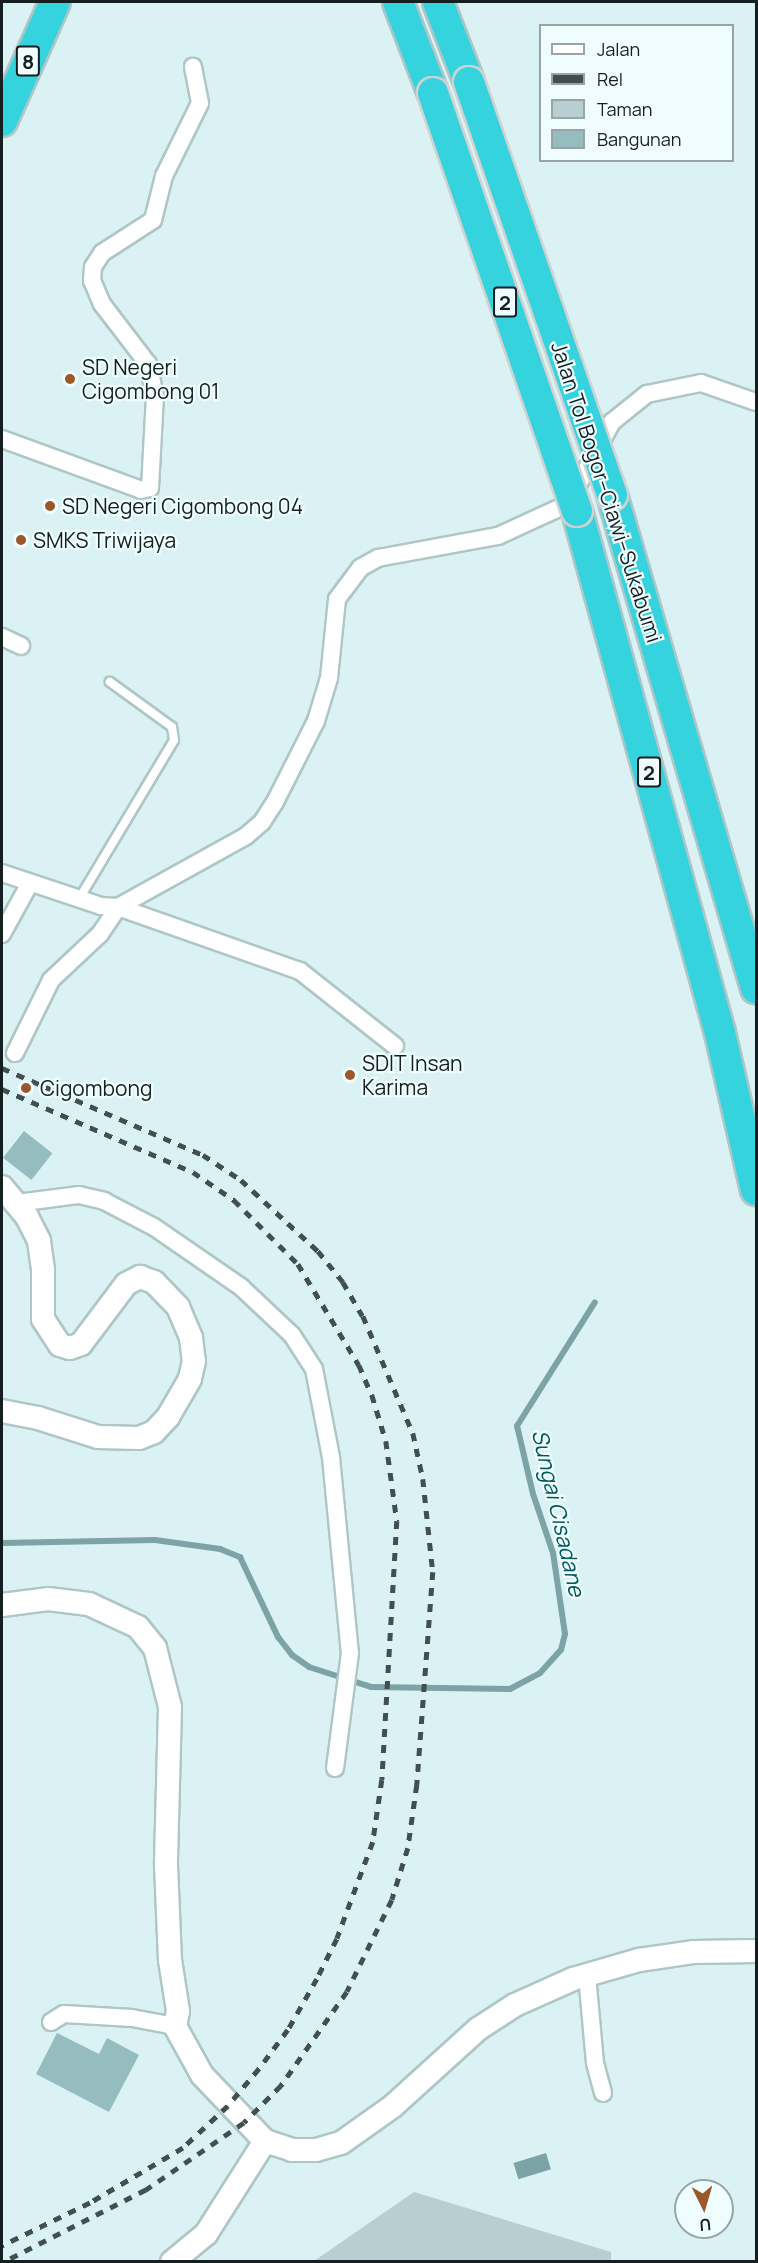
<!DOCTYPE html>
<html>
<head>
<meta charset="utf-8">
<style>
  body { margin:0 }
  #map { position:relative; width:758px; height:2263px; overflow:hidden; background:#daf2f4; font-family:Manrope,sans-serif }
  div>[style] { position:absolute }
  .green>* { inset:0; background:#b7cfd0 }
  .water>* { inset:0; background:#7ca3a6; transform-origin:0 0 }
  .stream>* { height:6px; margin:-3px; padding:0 3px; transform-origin:3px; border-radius:3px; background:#7ca3a6 }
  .building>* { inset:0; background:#95bdc0; transform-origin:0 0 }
  .roads { filter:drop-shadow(2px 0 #afc6c7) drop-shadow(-2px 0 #afc6c7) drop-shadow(0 2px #afc6c7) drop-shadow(0 -2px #afc6c7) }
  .lane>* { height:8px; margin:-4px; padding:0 4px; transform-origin:4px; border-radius:4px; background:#fff }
  .street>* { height:16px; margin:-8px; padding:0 8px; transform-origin:8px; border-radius:8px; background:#fff }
  .secondary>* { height:22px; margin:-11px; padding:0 11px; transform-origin:11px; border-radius:11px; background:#fff }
  .highway>* { height:30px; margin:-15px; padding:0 15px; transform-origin:15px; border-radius:15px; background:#35d3de }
  .rail>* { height:4.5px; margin-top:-2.25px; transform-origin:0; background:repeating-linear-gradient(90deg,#424f50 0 8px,transparent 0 16px) }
  .bridges { filter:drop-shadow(2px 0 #d0d2d2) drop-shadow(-2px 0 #d0d2d2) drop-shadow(0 2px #d0d2d2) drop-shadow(0 -2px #d0d2d2) }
  .highway-bridge>* { height:30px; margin:-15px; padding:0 15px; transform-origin:15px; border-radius:15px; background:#35d3de }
  .dots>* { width:16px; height:16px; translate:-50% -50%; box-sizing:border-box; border:3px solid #effdfe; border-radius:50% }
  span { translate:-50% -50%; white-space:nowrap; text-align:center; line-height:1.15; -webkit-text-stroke:4.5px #effdfe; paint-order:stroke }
  .shield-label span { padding:2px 4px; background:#effdfe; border:2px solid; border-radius:4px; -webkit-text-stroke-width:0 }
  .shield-label { font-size:20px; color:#161f20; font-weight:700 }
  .poi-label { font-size:21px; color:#161f20 }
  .left { translate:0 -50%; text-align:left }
  .street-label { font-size:21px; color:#161f20 }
  .water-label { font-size:22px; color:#00595e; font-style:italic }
  .frame { position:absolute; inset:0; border:3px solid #161f20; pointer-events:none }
  .legend { position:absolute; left:539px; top:24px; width:195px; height:138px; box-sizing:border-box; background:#effdfe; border:2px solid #98a4a5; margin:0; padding:8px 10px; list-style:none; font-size:18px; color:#161f20 }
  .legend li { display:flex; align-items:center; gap:12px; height:30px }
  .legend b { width:30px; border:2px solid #98a4a5 }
  .north { position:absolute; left:674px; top:2179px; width:60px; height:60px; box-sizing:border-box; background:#effdfe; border:2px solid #98a4a5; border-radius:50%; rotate:175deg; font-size:16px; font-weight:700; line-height:24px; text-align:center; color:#161f20 }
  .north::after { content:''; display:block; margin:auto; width:21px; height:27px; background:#9b5729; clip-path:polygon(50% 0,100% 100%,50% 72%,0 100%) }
</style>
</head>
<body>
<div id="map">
  <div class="green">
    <i style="clip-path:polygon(414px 2192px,611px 2252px,611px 2261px,314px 2261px)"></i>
  </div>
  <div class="water">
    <i style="left:546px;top:2153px;width:17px;height:34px;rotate:73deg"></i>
  </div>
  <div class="stream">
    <i style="left:2px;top:1543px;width:153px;rotate:-1.1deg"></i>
    <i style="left:155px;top:1540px;width:66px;rotate:7.9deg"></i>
    <i style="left:220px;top:1549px;width:22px;rotate:22deg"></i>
    <i style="left:240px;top:1557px;width:89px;rotate:64.6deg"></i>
    <i style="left:278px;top:1637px;width:23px;rotate:52deg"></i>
    <i style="left:292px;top:1655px;width:21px;rotate:35deg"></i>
    <i style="left:309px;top:1667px;width:65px;rotate:17.9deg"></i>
    <i style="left:371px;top:1687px;width:139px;rotate:0.8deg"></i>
    <i style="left:510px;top:1689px;width:34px;rotate:-28deg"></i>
    <i style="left:540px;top:1673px;width:31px;rotate:-48deg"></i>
    <i style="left:561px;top:1650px;width:16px;rotate:-76deg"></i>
    <i style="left:565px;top:1634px;width:82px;rotate:-98.4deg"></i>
    <i style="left:553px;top:1553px;width:62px;rotate:-108.7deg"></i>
    <i style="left:533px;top:1494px;width:70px;rotate:-103.2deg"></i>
    <i style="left:517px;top:1426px;width:146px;rotate:-57.8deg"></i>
  </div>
  <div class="building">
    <i style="left:24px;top:1131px;width:36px;height:34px;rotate:38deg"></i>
    <i style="clip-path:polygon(57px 2033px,99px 2054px,107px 2038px,139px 2055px,109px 2112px,36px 2074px)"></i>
  </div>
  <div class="roads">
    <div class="lane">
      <i style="left:79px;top:899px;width:185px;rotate:-59.1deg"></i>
      <i style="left:174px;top:740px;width:13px;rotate:-99deg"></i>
      <i style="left:172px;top:727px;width:77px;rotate:-144deg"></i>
    </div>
    <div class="street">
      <i style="left:2px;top:439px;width:148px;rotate:20.1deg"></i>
      <i style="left:141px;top:490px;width:9px;rotate:-13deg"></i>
      <i style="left:150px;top:488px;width:92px;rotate:-86.9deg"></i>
      <i style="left:155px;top:396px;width:33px;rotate:-102deg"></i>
      <i style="left:148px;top:364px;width:76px;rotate:-127.5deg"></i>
      <i style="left:102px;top:304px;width:25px;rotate:-113deg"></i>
      <i style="left:92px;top:281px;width:14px;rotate:-86deg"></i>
      <i style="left:93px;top:267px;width:17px;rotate:-57deg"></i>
      <i style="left:102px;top:253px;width:61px;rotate:-32.9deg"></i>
      <i style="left:153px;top:220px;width:45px;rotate:-76deg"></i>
      <i style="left:164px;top:176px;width:81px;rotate:-63.7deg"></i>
      <i style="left:200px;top:103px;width:37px;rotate:-101deg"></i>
      <i style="left:2px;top:637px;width:21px;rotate:25deg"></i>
      <i style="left:2px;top:873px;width:104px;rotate:18.4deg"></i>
      <i style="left:101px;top:906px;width:17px;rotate:3deg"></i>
      <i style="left:118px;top:907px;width:146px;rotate:-29deg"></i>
      <i style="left:246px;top:836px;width:21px;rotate:-41deg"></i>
      <i style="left:262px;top:822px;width:24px;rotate:-57deg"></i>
      <i style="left:275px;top:802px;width:91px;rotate:-63.2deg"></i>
      <i style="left:316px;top:721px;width:45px;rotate:-73.2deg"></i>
      <i style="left:329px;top:678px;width:79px;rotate:-84.2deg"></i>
      <i style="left:337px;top:599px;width:39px;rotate:-53deg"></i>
      <i style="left:360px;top:568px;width:21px;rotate:-29deg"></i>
      <i style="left:378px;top:558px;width:122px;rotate:-10.4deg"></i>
      <i style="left:498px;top:536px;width:69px;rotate:-24.7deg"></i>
      <i style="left:561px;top:507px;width:18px;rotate:-47deg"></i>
      <i style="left:573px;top:494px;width:82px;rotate:-61.6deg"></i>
      <i style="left:612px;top:422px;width:45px;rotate:-38.7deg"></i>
      <i style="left:647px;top:394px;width:55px;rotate:-11.5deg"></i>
      <i style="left:701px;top:383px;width:58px;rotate:19.1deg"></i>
      <i style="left:2px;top:934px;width:58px;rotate:-61.2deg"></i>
      <i style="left:15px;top:1053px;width:81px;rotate:-63.7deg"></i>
      <i style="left:51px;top:980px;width:67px;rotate:-43.2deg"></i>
      <i style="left:100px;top:934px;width:32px;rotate:-56deg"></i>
      <i style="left:118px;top:907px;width:193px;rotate:19.4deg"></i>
      <i style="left:300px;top:971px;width:121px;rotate:38.3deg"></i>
      <i style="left:17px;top:1203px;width:63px;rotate:-7.4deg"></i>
      <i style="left:79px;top:1195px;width:26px;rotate:13deg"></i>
      <i style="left:104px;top:1201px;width:56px;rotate:27.5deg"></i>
      <i style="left:154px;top:1227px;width:106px;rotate:34.6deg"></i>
      <i style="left:241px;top:1287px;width:70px;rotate:43.3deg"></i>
      <i style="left:292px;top:1335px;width:40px;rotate:57.1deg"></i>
      <i style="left:314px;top:1369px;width:90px;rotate:79.1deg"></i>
      <i style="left:331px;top:1457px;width:197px;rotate:84.5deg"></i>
      <i style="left:350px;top:1653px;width:116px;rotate:97.4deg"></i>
      <i style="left:587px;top:1975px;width:88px;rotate:84.8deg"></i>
      <i style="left:595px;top:2063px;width:31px;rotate:75deg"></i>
      <i style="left:51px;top:2022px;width:15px;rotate:-32deg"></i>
      <i style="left:64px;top:2014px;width:68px;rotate:3.4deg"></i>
      <i style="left:132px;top:2018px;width:44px;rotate:10.5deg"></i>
    </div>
    <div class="secondary">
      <i style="left:2px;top:1187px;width:39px;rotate:50deg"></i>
      <i style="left:27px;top:1217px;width:27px;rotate:63deg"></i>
      <i style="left:39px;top:1241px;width:29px;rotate:82deg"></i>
      <i style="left:43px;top:1270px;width:49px;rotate:90deg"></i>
      <i style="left:43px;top:1319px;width:31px;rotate:57deg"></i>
      <i style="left:60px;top:1345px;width:10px;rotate:17deg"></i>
      <i style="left:70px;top:1348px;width:12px;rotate:-20deg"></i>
      <i style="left:81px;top:1344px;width:75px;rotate:-53.1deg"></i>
      <i style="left:126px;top:1284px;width:16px;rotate:-27deg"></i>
      <i style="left:140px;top:1277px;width:15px;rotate:20deg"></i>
      <i style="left:154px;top:1282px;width:35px;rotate:46deg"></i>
      <i style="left:178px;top:1307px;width:34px;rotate:67deg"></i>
      <i style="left:191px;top:1338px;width:23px;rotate:83deg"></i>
      <i style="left:194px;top:1361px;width:18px;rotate:103deg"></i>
      <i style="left:190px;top:1379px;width:44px;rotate:120.1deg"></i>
      <i style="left:168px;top:1417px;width:21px;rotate:133deg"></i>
      <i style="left:154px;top:1432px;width:16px;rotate:158deg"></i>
      <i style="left:139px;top:1438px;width:41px;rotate:-178.6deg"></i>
      <i style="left:98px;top:1437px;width:63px;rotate:-162.4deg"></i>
      <i style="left:38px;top:1418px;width:37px;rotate:-169deg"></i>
      <i style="left:2px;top:1605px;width:46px;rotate:-7.4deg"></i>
      <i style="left:48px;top:1599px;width:41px;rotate:7deg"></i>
      <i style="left:89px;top:1604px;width:54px;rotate:25.1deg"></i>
      <i style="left:138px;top:1627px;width:27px;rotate:51deg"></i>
      <i style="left:155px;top:1648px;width:61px;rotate:75.7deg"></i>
      <i style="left:170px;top:1707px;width:158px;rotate:91.5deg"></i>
      <i style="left:166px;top:1865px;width:95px;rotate:87.6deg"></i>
      <i style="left:170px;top:1960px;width:52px;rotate:81.1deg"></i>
      <i style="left:178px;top:2011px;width:15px;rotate:101deg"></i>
      <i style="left:175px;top:2026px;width:56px;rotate:61.1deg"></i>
      <i style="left:202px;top:2075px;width:91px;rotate:46.3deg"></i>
      <i style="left:265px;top:2141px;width:28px;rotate:18deg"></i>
      <i style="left:292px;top:2150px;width:24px"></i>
      <i style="left:316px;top:2150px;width:26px;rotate:-16deg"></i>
      <i style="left:341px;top:2143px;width:64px;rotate:-35.4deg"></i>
      <i style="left:393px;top:2106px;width:115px;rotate:-42.2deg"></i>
      <i style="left:478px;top:2029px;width:44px;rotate:-33deg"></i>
      <i style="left:515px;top:2005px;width:64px;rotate:-24.1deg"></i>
      <i style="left:573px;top:1979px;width:69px;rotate:-16.1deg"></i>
      <i style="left:639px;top:1960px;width:56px;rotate:-8.3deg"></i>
      <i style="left:694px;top:1952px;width:62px;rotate:-0.9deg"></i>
      <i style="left:172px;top:2262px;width:44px;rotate:-39.5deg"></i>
      <i style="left:206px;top:2234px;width:110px;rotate:-57.6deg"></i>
    </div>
    <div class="highway">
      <i style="left:398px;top:2px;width:97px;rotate:69deg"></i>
      <i style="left:438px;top:2px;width:86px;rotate:68.8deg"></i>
      <i style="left:2px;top:121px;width:130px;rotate:-66deg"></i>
      <i style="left:612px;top:495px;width:514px;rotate:73.72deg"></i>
      <i style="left:577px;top:511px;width:541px;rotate:74.68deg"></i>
      <i style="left:720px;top:1033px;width:161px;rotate:77.1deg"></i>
    </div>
  </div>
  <div class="rail">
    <i style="left:2px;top:1068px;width:219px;rotate:23.4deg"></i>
    <i style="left:203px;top:1155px;width:45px;rotate:33.3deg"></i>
    <i style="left:241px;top:1180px;width:105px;rotate:42.7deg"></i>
    <i style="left:318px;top:1251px;width:40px;rotate:51deg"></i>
    <i style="left:343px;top:1282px;width:39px;rotate:60deg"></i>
    <i style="left:363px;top:1316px;width:127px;rotate:66.9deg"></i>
    <i style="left:413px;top:1433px;width:47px;rotate:77.7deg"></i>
    <i style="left:423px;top:1479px;width:94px;rotate:83.9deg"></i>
    <i style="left:433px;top:1572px;width:214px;rotate:94.3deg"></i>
    <i style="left:417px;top:1785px;width:64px;rotate:98.1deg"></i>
    <i style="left:408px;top:1848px;width:54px;rotate:107.1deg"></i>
    <i style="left:392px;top:1900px;width:102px;rotate:116.1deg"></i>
    <i style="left:347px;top:1992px;width:115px;rotate:125.1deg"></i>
    <i style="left:281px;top:2086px;width:52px;rotate:135deg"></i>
    <i style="left:244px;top:2123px;width:119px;rotate:145.6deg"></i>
    <i style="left:146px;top:2190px;width:159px;rotate:153.1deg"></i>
    <i style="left:2px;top:1089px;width:208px;rotate:23.5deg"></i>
    <i style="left:193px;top:1172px;width:50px;rotate:34.3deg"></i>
    <i style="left:234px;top:1200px;width:91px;rotate:45deg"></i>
    <i style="left:298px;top:1264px;width:118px;rotate:58.9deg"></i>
    <i style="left:359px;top:1365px;width:33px;rotate:67deg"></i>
    <i style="left:372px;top:1395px;width:48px;rotate:73.1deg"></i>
    <i style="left:386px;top:1441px;width:81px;rotate:82.2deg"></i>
    <i style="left:397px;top:1521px;width:259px;rotate:93.3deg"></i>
    <i style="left:382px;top:1780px;width:63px;rotate:98.3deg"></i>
    <i style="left:373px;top:1842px;width:103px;rotate:110.4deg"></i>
    <i style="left:337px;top:1939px;width:45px;rotate:116.6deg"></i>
    <i style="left:317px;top:1979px;width:59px;rotate:119.6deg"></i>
    <i style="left:288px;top:2030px;width:49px;rotate:126.6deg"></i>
    <i style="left:259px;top:2069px;width:48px;rotate:130deg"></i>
    <i style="left:228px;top:2106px;width:62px;rotate:137deg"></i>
    <i style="left:183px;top:2148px;width:108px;rotate:149.4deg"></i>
    <i style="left:90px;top:2203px;width:98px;rotate:154deg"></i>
  </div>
  <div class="bridges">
    <div class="highway-bridge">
      <i style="left:469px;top:82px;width:437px;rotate:70.9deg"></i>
      <i style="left:433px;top:93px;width:442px;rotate:71deg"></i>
    </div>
  </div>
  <div class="dots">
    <i style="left:70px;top:379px;background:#9b5729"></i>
    <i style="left:50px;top:506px;background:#9b5729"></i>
    <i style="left:21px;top:540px;background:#9b5729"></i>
    <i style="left:350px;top:1075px;background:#9b5729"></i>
    <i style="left:26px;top:1088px;background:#9b5729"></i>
  </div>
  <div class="shield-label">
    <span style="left:28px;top:61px">8</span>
    <span style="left:505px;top:302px">2</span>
    <span style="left:649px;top:772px">2</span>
  </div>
  <div class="poi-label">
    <span class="left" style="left:82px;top:379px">SD Negeri<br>Cigombong 01</span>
    <span class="left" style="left:62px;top:506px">SD Negeri Cigombong 04</span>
    <span class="left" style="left:33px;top:540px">SMKS Triwijaya</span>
    <span class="left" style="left:362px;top:1075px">SDIT Insan<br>Karima</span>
    <span class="left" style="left:40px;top:1088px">Cigombong</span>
  </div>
  <div class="street-label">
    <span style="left:607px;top:492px;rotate:72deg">Jalan Tol Bogor–Ciawi–Sukabumi</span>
  </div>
  <div class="water-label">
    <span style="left:558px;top:1513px;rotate:77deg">Sungai Cisadane</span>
  </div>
  <div class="frame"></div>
  <ul class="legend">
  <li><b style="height:8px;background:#fff"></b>Jalan</li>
  <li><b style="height:8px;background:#424f50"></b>Rel</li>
  <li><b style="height:16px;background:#b7cfd0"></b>Taman</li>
  <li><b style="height:16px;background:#95bdc0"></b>Bangunan</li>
  </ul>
  <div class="north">U</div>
</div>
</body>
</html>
